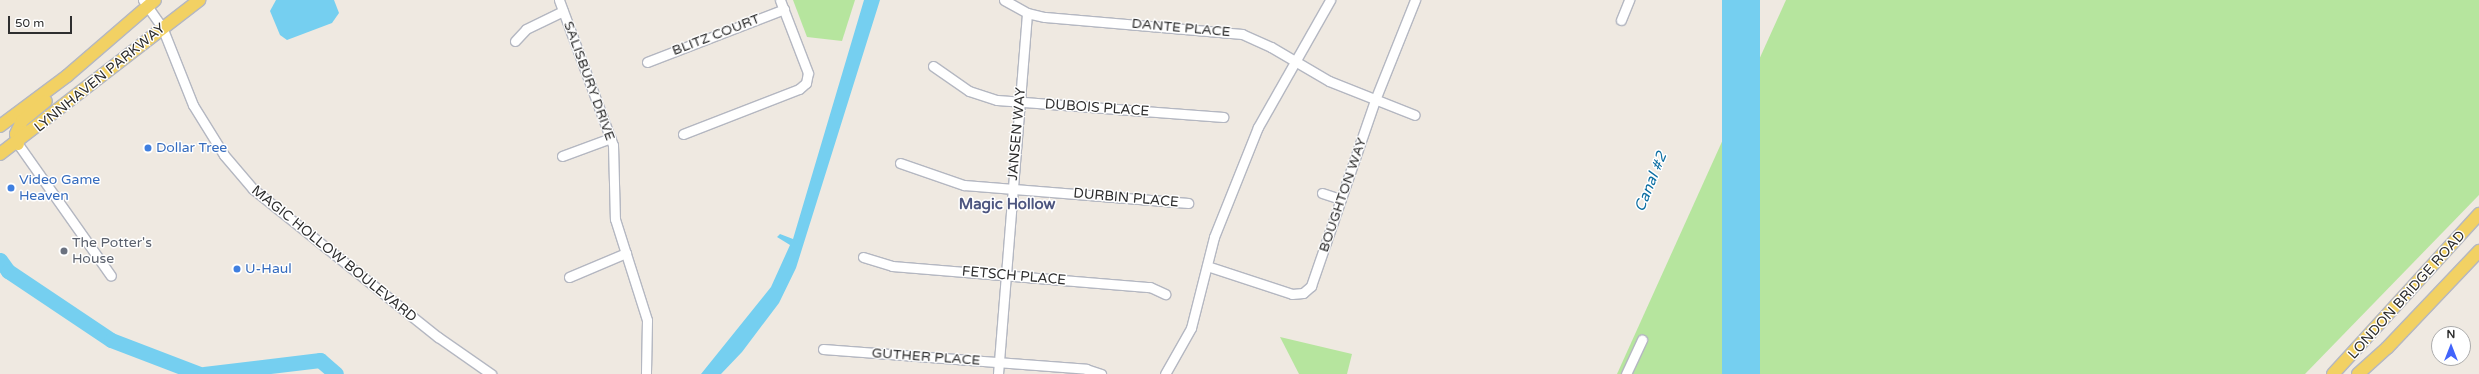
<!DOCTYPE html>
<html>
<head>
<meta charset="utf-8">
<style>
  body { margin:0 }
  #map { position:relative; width:2479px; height:374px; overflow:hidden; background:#efe9e1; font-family:"Varela Round",sans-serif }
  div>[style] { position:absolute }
  .green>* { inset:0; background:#b6e59e }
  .water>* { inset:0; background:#75cff0; transform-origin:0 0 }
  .river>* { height:15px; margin:-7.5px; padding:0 7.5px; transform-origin:7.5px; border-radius:7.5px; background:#75cff0 }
  .roads { filter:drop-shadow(1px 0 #b4b7c1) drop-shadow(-1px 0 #b4b7c1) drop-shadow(0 1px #b4b7c1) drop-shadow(0 -1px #b4b7c1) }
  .minor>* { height:9px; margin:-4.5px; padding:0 4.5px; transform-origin:4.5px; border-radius:4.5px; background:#fff }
  .major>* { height:12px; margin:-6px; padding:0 6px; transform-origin:6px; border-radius:6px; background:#f2d163 }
  .dots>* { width:11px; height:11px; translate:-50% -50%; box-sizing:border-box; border:2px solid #fff; border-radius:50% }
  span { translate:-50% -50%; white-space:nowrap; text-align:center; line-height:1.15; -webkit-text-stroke:3px #fff; paint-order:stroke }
  .street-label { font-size:14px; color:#2e2e2e }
  .shop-label { font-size:14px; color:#366cbe }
  .left { translate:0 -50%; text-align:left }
  .worship-label { font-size:14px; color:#5b616d }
  .water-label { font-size:15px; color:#0d6fa3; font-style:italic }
  .neighbourhood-label { font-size:15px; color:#4d5680; font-weight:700 }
  .north { position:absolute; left:2431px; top:326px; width:40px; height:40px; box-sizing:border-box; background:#fff; border:1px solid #ababab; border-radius:50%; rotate:0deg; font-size:11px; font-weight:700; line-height:16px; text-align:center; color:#2e2e2e }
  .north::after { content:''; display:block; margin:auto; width:14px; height:18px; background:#4264fb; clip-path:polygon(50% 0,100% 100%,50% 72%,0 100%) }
  .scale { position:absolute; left:8px; top:16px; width:64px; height:18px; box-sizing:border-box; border:2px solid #2e2e2e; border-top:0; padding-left:5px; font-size:12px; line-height:14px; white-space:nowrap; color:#2e2e2e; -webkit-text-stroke:3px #fff; paint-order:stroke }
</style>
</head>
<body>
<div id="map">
  <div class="green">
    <i style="clip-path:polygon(793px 0,855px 0,842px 41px,807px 37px)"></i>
    <i style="clip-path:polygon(1786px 0,2479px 0,2479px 195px,2305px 374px,1617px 374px)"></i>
    <i style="clip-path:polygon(1280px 337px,1352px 354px,1347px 374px,1299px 374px)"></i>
  </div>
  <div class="water">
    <i style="clip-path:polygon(276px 0,334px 0,339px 13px,332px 23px,287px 40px,280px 35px,270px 11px)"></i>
    <i style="clip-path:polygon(864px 0,880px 0,796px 268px,779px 303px,742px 352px,721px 374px,701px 374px,771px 287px,790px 245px,777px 237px,780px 234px,793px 239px)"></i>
    <i style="left:1722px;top:0;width:38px;height:405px"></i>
  </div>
  <div class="river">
    <i style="left:0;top:260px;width:14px;rotate:54deg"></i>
    <i style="left:8px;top:271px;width:124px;rotate:33.8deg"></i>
    <i style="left:111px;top:340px;width:95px;rotate:20.9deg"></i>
    <i style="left:204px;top:374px;width:117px;rotate:-6.9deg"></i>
    <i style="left:320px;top:360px;width:21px;rotate:41deg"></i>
  </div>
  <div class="roads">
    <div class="minor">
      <i style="left:143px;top:0;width:33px;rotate:55deg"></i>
      <i style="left:162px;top:27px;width:84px;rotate:68.3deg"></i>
      <i style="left:193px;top:105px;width:59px;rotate:58.2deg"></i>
      <i style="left:224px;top:155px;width:45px;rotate:49.5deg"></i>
      <i style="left:253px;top:189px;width:237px;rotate:38.7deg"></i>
      <i style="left:438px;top:337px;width:65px;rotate:34.9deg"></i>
      <i style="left:559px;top:0;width:155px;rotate:69.6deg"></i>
      <i style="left:613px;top:145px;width:74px;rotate:88.5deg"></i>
      <i style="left:615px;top:219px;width:106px;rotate:72.4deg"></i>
      <i style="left:647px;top:320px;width:54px;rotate:91.1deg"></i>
      <i style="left:1004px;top:0;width:26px;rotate:29deg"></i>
      <i style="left:1027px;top:13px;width:18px;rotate:13deg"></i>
      <i style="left:1045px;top:17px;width:198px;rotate:4.9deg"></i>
      <i style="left:1242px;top:34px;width:32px;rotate:24deg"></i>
      <i style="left:1271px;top:47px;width:67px;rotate:30.4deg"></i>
      <i style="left:1329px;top:81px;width:92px;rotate:21.6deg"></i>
      <i style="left:1621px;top:20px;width:22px;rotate:-68deg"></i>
      <i style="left:515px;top:41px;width:16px;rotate:-47deg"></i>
      <i style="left:526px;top:29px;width:41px;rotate:-25.9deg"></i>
      <i style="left:647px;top:62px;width:147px;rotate:-21.1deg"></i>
      <i style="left:933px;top:66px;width:44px;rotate:34.8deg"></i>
      <i style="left:969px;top:91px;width:29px;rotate:18deg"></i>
      <i style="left:997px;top:100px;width:227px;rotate:4.3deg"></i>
      <i style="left:683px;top:134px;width:124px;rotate:-21.2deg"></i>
      <i style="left:799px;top:89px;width:9px;rotate:-41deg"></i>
      <i style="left:806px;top:83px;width:10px;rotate:-79deg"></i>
      <i style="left:808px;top:73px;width:78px;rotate:-111deg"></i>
      <i style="left:18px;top:144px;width:161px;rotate:54.8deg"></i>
      <i style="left:562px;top:156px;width:52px;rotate:-20.2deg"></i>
      <i style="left:900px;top:163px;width:68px;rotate:19deg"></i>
      <i style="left:964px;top:185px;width:225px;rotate:4.6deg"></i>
      <i style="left:1322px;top:193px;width:20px;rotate:18deg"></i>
      <i style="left:863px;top:257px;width:30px;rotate:17deg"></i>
      <i style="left:892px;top:266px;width:259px;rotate:4.7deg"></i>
      <i style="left:1150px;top:287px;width:17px;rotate:25deg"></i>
      <i style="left:1207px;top:266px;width:89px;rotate:18.2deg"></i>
      <i style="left:1292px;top:294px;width:11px;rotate:-5deg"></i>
      <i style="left:1303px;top:293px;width:11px;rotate:-41deg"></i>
      <i style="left:1311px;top:286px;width:197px;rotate:-71deg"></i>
      <i style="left:1375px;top:100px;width:108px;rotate:-68.2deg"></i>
      <i style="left:569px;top:277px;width:62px;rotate:-22.8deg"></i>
      <i style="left:823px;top:349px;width:264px;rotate:4.3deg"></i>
      <i style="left:1086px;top:369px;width:16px;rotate:18deg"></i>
      <i style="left:998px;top:374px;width:362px;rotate:-85.4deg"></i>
      <i style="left:1165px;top:374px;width:53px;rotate:-60.5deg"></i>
      <i style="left:1191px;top:328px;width:94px;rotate:-75.8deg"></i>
      <i style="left:1214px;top:237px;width:118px;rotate:-68.2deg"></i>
      <i style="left:1258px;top:127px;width:146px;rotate:-60.4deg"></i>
      <i style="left:1626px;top:374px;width:38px;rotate:-65deg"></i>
    </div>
    <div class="major">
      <i style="left:0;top:126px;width:84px;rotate:-36.7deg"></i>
      <i style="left:67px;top:76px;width:116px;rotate:-40.8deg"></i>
      <i style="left:18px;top:144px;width:10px;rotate:-101deg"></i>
      <i style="left:16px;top:134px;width:14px;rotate:-65deg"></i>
      <i style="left:22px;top:121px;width:31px;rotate:-40deg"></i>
      <i style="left:0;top:154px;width:252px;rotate:-37.7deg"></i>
      <i style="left:2333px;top:374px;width:217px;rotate:-47.6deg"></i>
      <i style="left:2358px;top:374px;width:39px;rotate:-42deg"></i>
      <i style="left:2387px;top:348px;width:134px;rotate:-46.5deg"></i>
    </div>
  </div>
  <div class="dots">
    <i style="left:148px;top:148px;background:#3f7fe0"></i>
    <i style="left:11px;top:188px;background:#3f7fe0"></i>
    <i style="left:64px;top:251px;background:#6b7280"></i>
    <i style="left:237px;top:269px;background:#3f7fe0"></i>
  </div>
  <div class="street-label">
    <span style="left:1181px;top:28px;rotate:5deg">DANTE PLACE</span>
    <span style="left:716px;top:35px;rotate:-21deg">BLITZ COURT</span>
    <span style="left:100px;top:78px;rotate:-39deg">LYNNHAVEN PARKWAY</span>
    <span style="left:589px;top:81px;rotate:70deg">SALISBURY DRIVE</span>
    <span style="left:1097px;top:108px;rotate:4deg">DUBOIS PLACE</span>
    <span style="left:1017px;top:134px;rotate:-85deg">JANSEN WAY</span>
    <span style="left:1343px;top:195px;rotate:-71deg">BOUGHTON WAY</span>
    <span style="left:1126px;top:198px;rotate:5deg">DURBIN PLACE</span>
    <span style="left:334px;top:254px;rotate:39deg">MAGIC HOLLOW BOULEVARD</span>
    <span style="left:1014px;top:276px;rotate:5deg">FETSCH PLACE</span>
    <span style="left:2407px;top:295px;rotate:-48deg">LONDON BRIDGE ROAD</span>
    <span style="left:926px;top:357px;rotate:4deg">GUTHER PLACE</span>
  </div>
  <div class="shop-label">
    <span class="left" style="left:156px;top:148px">Dollar Tree</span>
    <span class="left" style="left:19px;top:188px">Video Game<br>Heaven</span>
    <span class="left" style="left:245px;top:269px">U-Haul</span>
  </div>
  <div class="worship-label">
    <span class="left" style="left:72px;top:251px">The Potter's<br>House</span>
  </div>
  <div class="water-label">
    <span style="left:1651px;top:182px;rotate:-68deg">Canal #2</span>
  </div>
  <div class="neighbourhood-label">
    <span style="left:1007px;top:205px">Magic Hollow</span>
  </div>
  <div class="north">N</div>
  <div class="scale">50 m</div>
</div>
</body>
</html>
